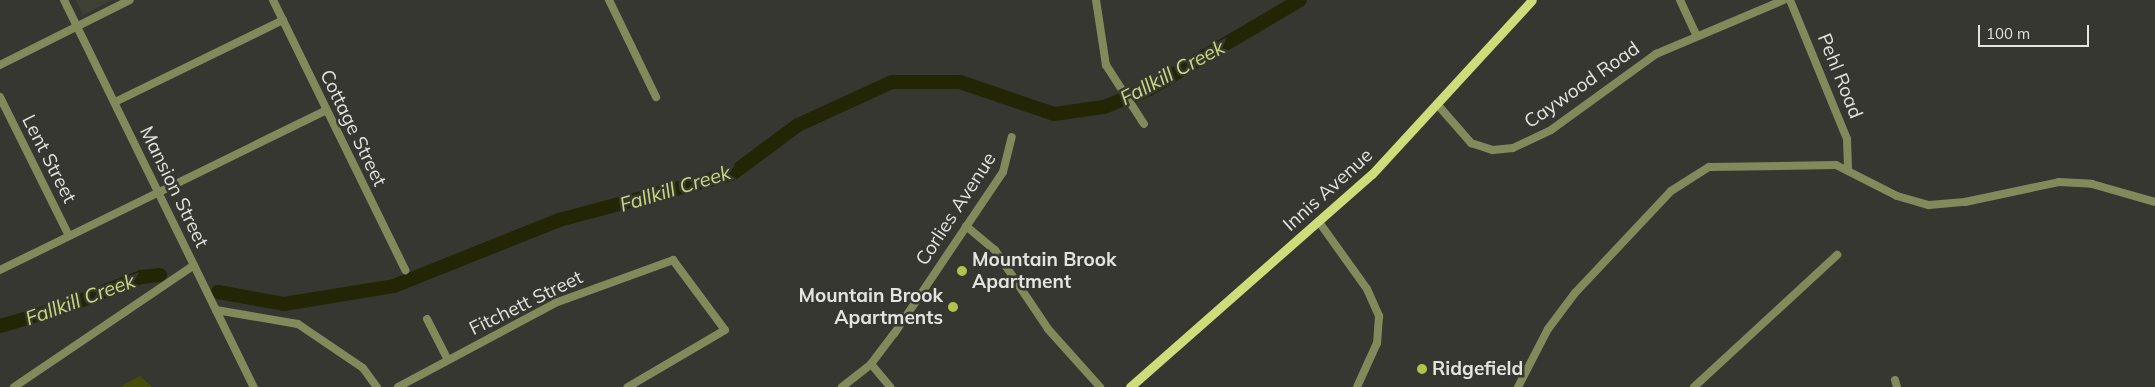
<!DOCTYPE html>
<html>
<head>
<meta charset="utf-8">
<style>
  body { margin:0 }
  #map { position:relative; width:2155px; height:387px; overflow:hidden; background:#363731; font-family:Mulish,sans-serif }
  div>[style] { position:absolute }
  .built>* { inset:0; background:#3e4134 }
  .green>* { inset:0; background:#464d0a }
  .river>* { height:14px; margin:-7px; padding:0 7px; transform-origin:7px; border-radius:7px; background:#222605 }
  .minor>* { height:8px; margin:-4px; padding:0 4px; transform-origin:4px; border-radius:4px; background:#828a5c }
  .major>* { height:9px; margin:-4.5px; padding:0 4.5px; transform-origin:4.5px; border-radius:4.5px; background:#cedd7a }
  .dots>* { width:14px; height:14px; translate:-50% -50%; box-sizing:border-box; border:2px solid #363731; border-radius:50% }
  span { translate:-50% -50%; white-space:nowrap; text-align:center; line-height:1.15; -webkit-text-stroke:5px #363731; paint-order:stroke }
  .street-label { font-size:19px; color:#e3e3df }
  .poi-label { font-size:19px; color:#e3e3df; font-weight:700 }
  .left { translate:0 -50%; text-align:left }
  .right { translate:-100% -50%; text-align:right }
  .water-label { font-size:20px; color:#cbd97e; font-style:italic }
  .scale { position:absolute; left:1978px; top:25px; width:111px; height:22px; box-sizing:border-box; border:2px solid #e3e3df; border-top:0; padding-left:6px; font-size:15px; line-height:18px; white-space:nowrap; color:#e3e3df; -webkit-text-stroke:4px #363731; paint-order:stroke }
</style>
</head>
<body>
<div id="map">
  <div class="built">
    <i style="clip-path:polygon(76px 0,112px 0,83px 15px)"></i>
  </div>
  <div class="green">
    <i style="clip-path:polygon(140px 376px,152px 387px,121px 387px,125px 384px)"></i>
  </div>
  <div class="river">
    <i style="left:218px;top:292px;width:67px;rotate:10.3deg"></i>
    <i style="left:284px;top:304px;width:111px;rotate:-9.3deg"></i>
    <i style="left:394px;top:286px;width:178px;rotate:-21.8deg"></i>
    <i style="left:559px;top:220px;width:179px;rotate:-14.9deg"></i>
    <i style="left:732px;top:174px;width:82px;rotate:-36.6deg"></i>
    <i style="left:798px;top:125px;width:103px;rotate:-24.6deg"></i>
    <i style="left:892px;top:82px;width:68px"></i>
    <i style="left:960px;top:82px;width:99px;rotate:18.8deg"></i>
    <i style="left:1054px;top:114px;width:50px;rotate:-8deg"></i>
    <i style="left:1104px;top:107px;width:48px;rotate:-21.8deg"></i>
    <i style="left:1149px;top:89px;width:175px;rotate:-30.5deg"></i>
    <i style="left:0;top:326px;width:65px;rotate:-16.2deg"></i>
    <i style="left:62px;top:308px;width:85px;rotate:-21.4deg"></i>
    <i style="left:141px;top:277px;width:19px;rotate:-6deg"></i>
  </div>
  <div class="minor">
    <i style="left:64px;top:0;width:431px;rotate:63.9deg"></i>
    <i style="left:273px;top:0;width:301px;rotate:63.9deg"></i>
    <i style="left:609px;top:0;width:108px;rotate:64.1deg"></i>
    <i style="left:1096px;top:0;width:66px;rotate:81.3deg"></i>
    <i style="left:1106px;top:65px;width:70px;rotate:57.2deg"></i>
    <i style="left:1680px;top:0;width:38px;rotate:65deg"></i>
    <i style="left:1790px;top:0;width:150px;rotate:67.7deg"></i>
    <i style="left:1847px;top:139px;width:29px;rotate:88deg"></i>
    <i style="left:0;top:65px;width:145px;rotate:-26.6deg"></i>
    <i style="left:0;top:97px;width:155px;rotate:63.6deg"></i>
    <i style="left:115px;top:102px;width:187px;rotate:-26deg"></i>
    <i style="left:1437px;top:104px;width:52px;rotate:48.9deg"></i>
    <i style="left:1471px;top:143px;width:23px;rotate:18deg"></i>
    <i style="left:1493px;top:150px;width:20px;rotate:-6deg"></i>
    <i style="left:1513px;top:148px;width:42px;rotate:-25.3deg"></i>
    <i style="left:1551px;top:130px;width:130px;rotate:-35.9deg"></i>
    <i style="left:1656px;top:54px;width:139px;rotate:-22.9deg"></i>
    <i style="left:1319px;top:222px;width:82px;rotate:54.4deg"></i>
    <i style="left:1367px;top:289px;width:30px;rotate:66deg"></i>
    <i style="left:1379px;top:316px;width:27px;rotate:94deg"></i>
    <i style="left:1377px;top:343px;width:48px;rotate:114.4deg"></i>
    <i style="left:966px;top:226px;width:38px;rotate:40deg"></i>
    <i style="left:995px;top:250px;width:95px;rotate:56.1deg"></i>
    <i style="left:1048px;top:329px;width:78px;rotate:48.1deg"></i>
    <i style="left:0;top:270px;width:363px;rotate:-26.1deg"></i>
    <i style="left:216px;top:310px;width:83px;rotate:9.7deg"></i>
    <i style="left:298px;top:324px;width:78px;rotate:34.1deg"></i>
    <i style="left:363px;top:368px;width:24px;rotate:54deg"></i>
    <i style="left:427px;top:319px;width:46px;rotate:62.9deg"></i>
    <i style="left:871px;top:364px;width:30px;rotate:50deg"></i>
    <i style="left:1895px;top:380px;width:7px;rotate:74deg"></i>
    <i style="left:14px;top:387px;width:217px;rotate:-34.1deg"></i>
    <i style="left:398px;top:387px;width:178px;rotate:-28.1deg"></i>
    <i style="left:555px;top:303px;width:126px;rotate:-20deg"></i>
    <i style="left:673px;top:260px;width:87px;rotate:53.4deg"></i>
    <i style="left:725px;top:330px;width:113px;rotate:149.6deg"></i>
    <i style="left:842px;top:387px;width:37px;rotate:-38deg"></i>
    <i style="left:871px;top:364px;width:38px;rotate:-53deg"></i>
    <i style="left:894px;top:334px;width:195px;rotate:-56.1deg"></i>
    <i style="left:1003px;top:172px;width:36px;rotate:-76deg"></i>
    <i style="left:1518px;top:387px;width:65px;rotate:-62.7deg"></i>
    <i style="left:1548px;top:329px;width:45px;rotate:-53.1deg"></i>
    <i style="left:1575px;top:293px;width:140px;rotate:-46.7deg"></i>
    <i style="left:1671px;top:191px;width:45px;rotate:-32.3deg"></i>
    <i style="left:1709px;top:167px;width:127px;rotate:-0.9deg"></i>
    <i style="left:1836px;top:165px;width:68px;rotate:26.9deg"></i>
    <i style="left:1897px;top:196px;width:33px;rotate:16deg"></i>
    <i style="left:1929px;top:205px;width:36px;rotate:-5deg"></i>
    <i style="left:1965px;top:202px;width:96px;rotate:-12deg"></i>
    <i style="left:2059px;top:182px;width:33px;rotate:3deg"></i>
    <i style="left:2092px;top:184px;width:66px;rotate:15.9deg"></i>
    <i style="left:1694px;top:387px;width:195px;rotate:-42.7deg"></i>
  </div>
  <div class="major">
    <i style="left:1130px;top:387px;width:322px;rotate:-41.4deg"></i>
    <i style="left:1372px;top:174px;width:236px;rotate:-47.4deg"></i>
  </div>
  <div class="dots">
    <i style="left:962px;top:271px;background:#b3c24b"></i>
    <i style="left:953px;top:307px;background:#b3c24b"></i>
    <i style="left:1422px;top:369px;background:#b3c24b"></i>
  </div>
  <div class="street-label">
    <span style="left:1840px;top:76px;rotate:68deg">Pehl Road</span>
    <span style="left:1582px;top:85px;rotate:-35deg">Caywood Road</span>
    <span style="left:353px;top:128px;rotate:64deg">Cottage Street</span>
    <span style="left:49px;top:159px;rotate:63deg">Lent Street</span>
    <span style="left:174px;top:187px;rotate:64deg">Mansion Street</span>
    <span style="left:1328px;top:190px;rotate:-42deg">Innis Avenue</span>
    <span style="left:956px;top:209px;rotate:-57deg">Corlies Avenue</span>
    <span style="left:526px;top:303px;rotate:-26deg">Fitchett Street</span>
  </div>
  <div class="poi-label">
    <span class="left" style="left:972px;top:271px">Mountain Brook<br>Apartment</span>
    <span class="right" style="left:943px;top:307px">Mountain Brook<br>Apartments</span>
    <span class="left" style="left:1432px;top:369px">Ridgefield</span>
  </div>
  <div class="water-label">
    <span style="left:1172px;top:72px;rotate:-28deg">Fallkill Creek</span>
    <span style="left:675px;top:188px;rotate:-17deg">Fallkill Creek</span>
    <span style="left:80px;top:299px;rotate:-20deg">Fallkill Creek</span>
  </div>
  <div class="scale">100 m</div>
</div>
</body>
</html>
